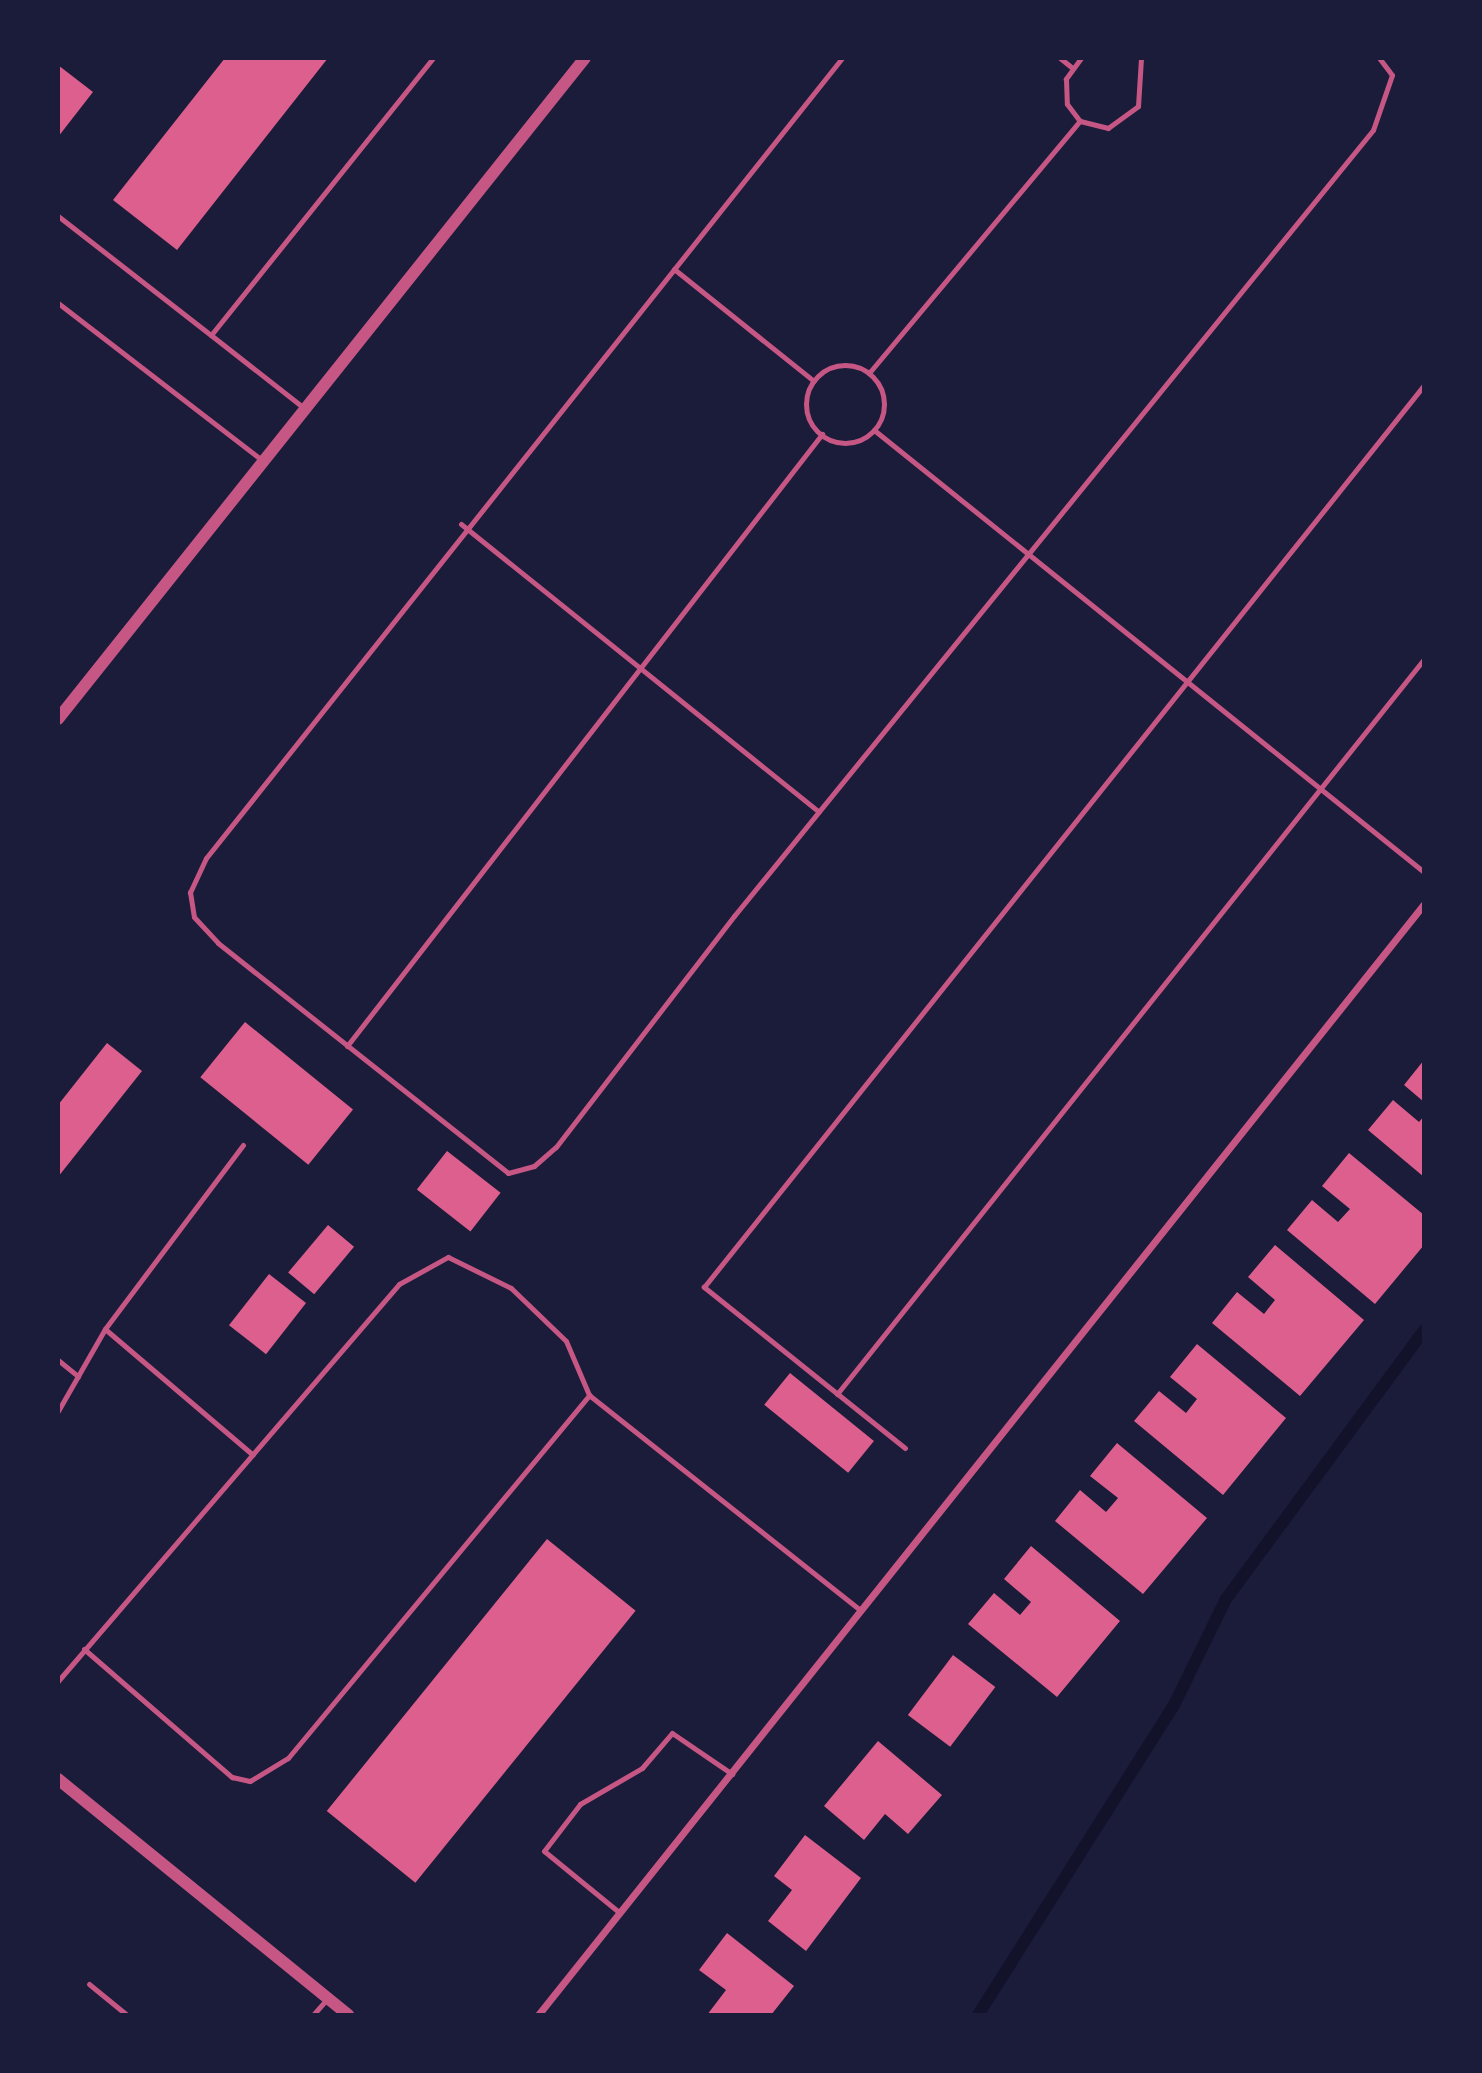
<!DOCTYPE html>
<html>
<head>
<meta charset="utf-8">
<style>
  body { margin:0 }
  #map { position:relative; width:1482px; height:2073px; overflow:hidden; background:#1b1b3a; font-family:"Zilla Slab",serif }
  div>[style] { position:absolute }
  .stream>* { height:12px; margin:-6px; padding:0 6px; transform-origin:6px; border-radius:6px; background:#12122b }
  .building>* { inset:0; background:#dd5f8e; transform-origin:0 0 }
  .service>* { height:5px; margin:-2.5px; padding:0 2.5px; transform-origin:2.5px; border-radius:2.5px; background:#c65784 }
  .service>.ring { margin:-2.5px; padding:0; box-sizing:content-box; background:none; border:5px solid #c65784; border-radius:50% }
  .minor>* { height:7px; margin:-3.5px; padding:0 3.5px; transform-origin:3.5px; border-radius:3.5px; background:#c65784 }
  .tertiary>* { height:12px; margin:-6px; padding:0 6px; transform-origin:6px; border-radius:6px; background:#c65784 }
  span { translate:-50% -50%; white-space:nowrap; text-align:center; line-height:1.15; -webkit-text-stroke:6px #1b1b3a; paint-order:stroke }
  .frame { position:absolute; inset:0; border:60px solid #1b1b3a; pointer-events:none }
</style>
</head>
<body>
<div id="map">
  <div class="stream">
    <i style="left:978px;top:2015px;width:367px;rotate:-57.7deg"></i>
    <i style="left:1174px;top:1705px;width:118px;rotate:-63.9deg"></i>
    <i style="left:1226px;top:1599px;width:334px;rotate:-53.6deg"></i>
  </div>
  <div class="building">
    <i style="clip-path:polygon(225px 58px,328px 58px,177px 250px,113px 200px)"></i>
    <i style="clip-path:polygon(58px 65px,93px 92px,58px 137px)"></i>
    <i style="left:245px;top:1022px;width:139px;height:71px;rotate:39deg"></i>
    <i style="clip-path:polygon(107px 1043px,142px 1071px,58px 1177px,58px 1105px)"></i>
    <i style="clip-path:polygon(1424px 1060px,1424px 1102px,1404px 1085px)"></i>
    <i style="clip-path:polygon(1393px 1100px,1419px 1122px,1424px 1116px,1424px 1177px,1368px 1130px)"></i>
    <i style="left:447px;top:1151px;width:68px;height:49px;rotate:38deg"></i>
    <i style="clip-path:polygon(1349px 1153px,1424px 1215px,1424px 1245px,1375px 1304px,1287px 1230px,1312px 1200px,1338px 1222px,1350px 1209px,1322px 1186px)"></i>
    <i style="left:328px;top:1225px;width:34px;height:62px;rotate:40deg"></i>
    <i style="clip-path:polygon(1275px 1245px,1364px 1320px,1300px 1396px,1212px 1323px,1237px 1292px,1264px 1314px,1275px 1300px,1248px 1277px)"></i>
    <i style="left:269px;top:1274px;width:47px;height:65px;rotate:38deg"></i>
    <i style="clip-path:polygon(1197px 1344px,1286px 1418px,1223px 1495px,1134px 1421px,1159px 1391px,1186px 1413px,1197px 1399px,1170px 1377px)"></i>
    <i style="left:790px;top:1373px;width:108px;height:41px;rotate:39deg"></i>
    <i style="clip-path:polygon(1117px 1443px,1207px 1518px,1143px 1594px,1055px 1521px,1080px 1490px,1106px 1512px,1118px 1498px,1090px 1476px)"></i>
    <i style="left:547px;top:1539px;width:114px;height:350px;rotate:39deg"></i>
    <i style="clip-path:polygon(1031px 1546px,1120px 1621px,1057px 1697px,968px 1624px,994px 1593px,1020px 1615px,1031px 1602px,1004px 1579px)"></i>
    <i style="left:953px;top:1655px;width:53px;height:75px;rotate:37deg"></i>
    <i style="clip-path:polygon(878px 1741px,942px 1795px,908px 1834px,885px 1814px,864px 1840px,824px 1806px)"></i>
    <i style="clip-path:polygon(805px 1835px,861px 1878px,806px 1951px,768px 1921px,792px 1890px,774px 1876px)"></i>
    <i style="clip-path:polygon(727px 1933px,794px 1986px,771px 2015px,707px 2015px,726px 1990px,699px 1970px)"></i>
  </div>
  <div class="service">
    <i style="left:842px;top:58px;width:1022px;rotate:128.48deg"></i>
    <i style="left:206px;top:858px;width:38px;rotate:115deg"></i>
    <i style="left:190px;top:892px;width:25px;rotate:81deg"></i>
    <i style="left:194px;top:917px;width:35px;rotate:47deg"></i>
    <i style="left:218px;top:943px;width:370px;rotate:38.4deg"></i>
    <i style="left:508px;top:1173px;width:27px;rotate:-15deg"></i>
    <i style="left:534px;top:1166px;width:29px;rotate:-41deg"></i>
    <i style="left:556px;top:1147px;width:292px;rotate:-52.4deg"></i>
    <i style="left:734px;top:916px;width:1013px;rotate:-50.89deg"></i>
    <i style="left:1373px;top:130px;width:58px;rotate:-70.9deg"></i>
    <i style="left:1392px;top:75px;width:21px;rotate:-127deg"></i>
    <i style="left:1060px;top:58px;width:14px;rotate:39deg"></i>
    <i style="left:1081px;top:58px;width:26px;rotate:126deg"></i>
    <i style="left:1066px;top:79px;width:25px;rotate:88deg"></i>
    <i style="left:1067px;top:104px;width:21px;rotate:53deg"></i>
    <i style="left:1080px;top:121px;width:29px;rotate:14deg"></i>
    <i style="left:1108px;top:128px;width:37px;rotate:-36deg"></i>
    <i style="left:1138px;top:106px;width:48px;rotate:-86.4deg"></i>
    <i style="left:58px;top:216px;width:194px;rotate:37.9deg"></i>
    <i style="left:674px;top:269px;width:179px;rotate:38.7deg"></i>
    <i style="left:58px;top:303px;width:259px;rotate:37.6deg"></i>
    <i class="ring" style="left:806px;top:365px;width:73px;height:73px"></i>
    <i style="left:869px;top:373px;width:329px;rotate:-50.1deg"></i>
    <i style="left:304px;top:408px;width:118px;rotate:-141.9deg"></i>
    <i style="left:211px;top:335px;width:355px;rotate:-51.3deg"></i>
    <i style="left:874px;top:430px;width:706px;rotate:38.79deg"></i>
    <i style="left:461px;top:524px;width:459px;rotate:38.8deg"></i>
    <i style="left:347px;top:1046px;width:775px;rotate:-52.18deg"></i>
    <i style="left:243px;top:1145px;width:230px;rotate:126.9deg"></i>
    <i style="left:105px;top:1329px;width:194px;rotate:40.4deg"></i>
    <i style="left:58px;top:1360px;width:26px;rotate:39deg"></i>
    <i style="left:837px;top:1394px;width:941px;rotate:-51.39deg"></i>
    <i style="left:58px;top:1411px;width:95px;rotate:-60.2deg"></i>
    <i style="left:905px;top:1448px;width:258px;rotate:-141.3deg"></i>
    <i style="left:704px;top:1287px;width:1154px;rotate:-51.4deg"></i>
    <i style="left:84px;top:1649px;width:196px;rotate:40.9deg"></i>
    <i style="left:232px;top:1777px;width:18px;rotate:13deg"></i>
    <i style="left:250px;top:1781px;width:44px;rotate:-31.2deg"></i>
    <i style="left:288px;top:1758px;width:472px;rotate:-50.3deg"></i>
    <i style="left:58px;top:1681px;width:523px;rotate:-49.34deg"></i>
    <i style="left:399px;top:1284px;width:56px;rotate:-28.9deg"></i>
    <i style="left:448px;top:1257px;width:70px;rotate:26.2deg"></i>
    <i style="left:511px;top:1288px;width:76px;rotate:43.9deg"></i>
    <i style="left:566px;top:1341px;width:59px;rotate:66.9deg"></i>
    <i style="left:589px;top:1395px;width:346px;rotate:38.4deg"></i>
    <i style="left:620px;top:1913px;width:98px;rotate:-140.8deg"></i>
    <i style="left:544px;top:1851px;width:59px;rotate:-52.5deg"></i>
    <i style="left:580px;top:1804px;width:72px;rotate:-30.1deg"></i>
    <i style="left:642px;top:1768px;width:46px;rotate:-49.4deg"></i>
    <i style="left:672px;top:1733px;width:73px;rotate:34.3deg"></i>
    <i style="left:89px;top:1984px;width:49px;rotate:39.2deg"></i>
    <i style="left:313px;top:2015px;width:21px;rotate:-49deg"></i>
  </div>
  <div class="minor">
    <i style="left:538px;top:2015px;width:1421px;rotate:-51.43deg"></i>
  </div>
  <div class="tertiary">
    <i style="left:58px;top:719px;width:845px;rotate:-51.44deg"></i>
    <i style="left:58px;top:1779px;width:374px;rotate:39.1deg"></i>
  </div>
  <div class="frame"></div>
</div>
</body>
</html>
